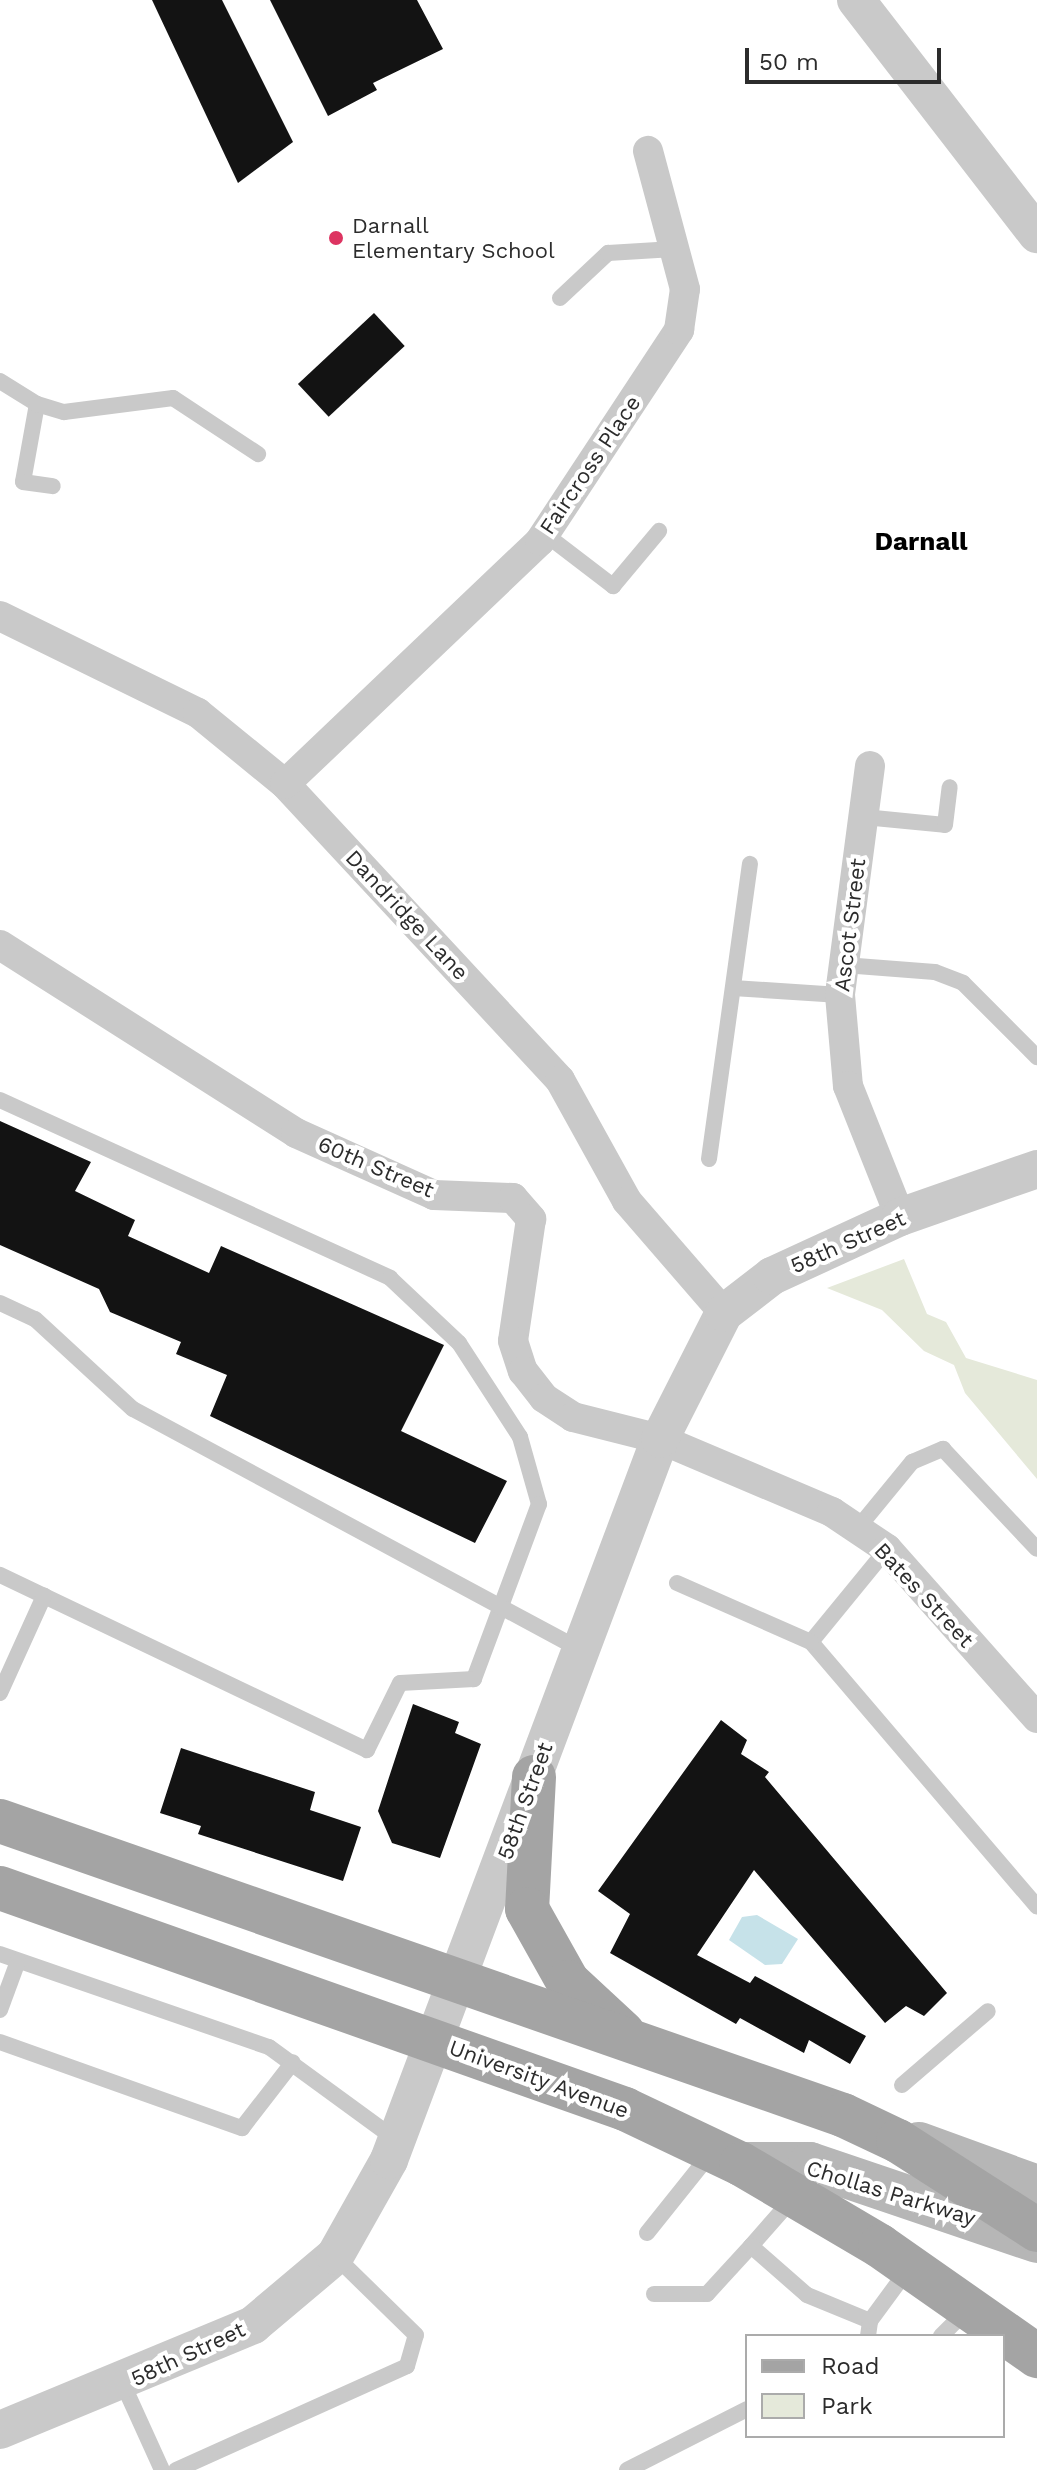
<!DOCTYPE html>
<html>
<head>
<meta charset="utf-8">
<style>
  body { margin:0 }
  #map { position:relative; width:1037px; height:2470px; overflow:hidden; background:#fff; font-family:"Work Sans",sans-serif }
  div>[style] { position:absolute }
  .green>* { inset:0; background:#e5e9da }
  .water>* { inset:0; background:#c6e2e9 }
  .building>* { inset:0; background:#131313; transform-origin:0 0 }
  .service>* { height:16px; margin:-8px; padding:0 8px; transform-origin:8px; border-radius:8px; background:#c9c9c9 }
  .minor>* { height:30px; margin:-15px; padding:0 15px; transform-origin:15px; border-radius:15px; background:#c9c9c9 }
  .tertiary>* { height:38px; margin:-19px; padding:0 19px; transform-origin:19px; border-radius:19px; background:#c9c9c9 }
  .secondary>* { height:44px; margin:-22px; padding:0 22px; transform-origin:22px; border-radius:22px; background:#b6b6b6 }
  .primary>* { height:44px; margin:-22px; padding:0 22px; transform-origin:22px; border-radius:22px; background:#a4a4a4 }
  .dots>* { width:22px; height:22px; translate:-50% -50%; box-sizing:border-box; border:4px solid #fff; border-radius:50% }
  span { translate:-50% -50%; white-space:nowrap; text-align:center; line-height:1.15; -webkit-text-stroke:8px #fff; paint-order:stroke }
  .poi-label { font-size:22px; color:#2c2c2c }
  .left { translate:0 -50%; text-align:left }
  .street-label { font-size:22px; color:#2c2c2c }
  .quarter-label { font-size:26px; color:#000; font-weight:700 }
  .legend { position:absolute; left:745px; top:2334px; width:260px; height:104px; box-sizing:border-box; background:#fff; border:2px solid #ababab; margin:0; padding:10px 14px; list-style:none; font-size:24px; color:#2c2c2c }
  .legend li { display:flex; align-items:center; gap:16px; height:40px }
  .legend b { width:40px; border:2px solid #ababab }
  .scale { position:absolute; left:745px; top:48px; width:196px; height:36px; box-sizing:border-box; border:4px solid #2c2c2c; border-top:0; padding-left:10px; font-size:24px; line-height:28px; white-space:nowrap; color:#2c2c2c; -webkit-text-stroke:6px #fff; paint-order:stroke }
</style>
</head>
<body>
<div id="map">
  <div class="green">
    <i style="clip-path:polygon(904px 1259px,927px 1314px,946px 1322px,966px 1358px,1037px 1380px,1037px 1479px,965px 1393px,954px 1365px,924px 1351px,882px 1310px,827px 1288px)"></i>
  </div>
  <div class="water">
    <i style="clip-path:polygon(757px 1915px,798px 1939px,782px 1964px,765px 1965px,729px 1940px,742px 1917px)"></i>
  </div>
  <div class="building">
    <i style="clip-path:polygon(152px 0,222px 0,293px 142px,238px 183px)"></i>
    <i style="clip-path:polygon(270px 0,417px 0,443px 49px,373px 83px,377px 90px,328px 116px)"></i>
    <i style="left:374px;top:313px;width:45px;height:104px;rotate:47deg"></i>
    <i style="clip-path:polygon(0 1121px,91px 1162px,75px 1191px,135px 1220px,128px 1236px,209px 1273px,221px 1246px,444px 1345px,401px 1431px,507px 1481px,475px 1543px,210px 1416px,227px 1375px,176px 1354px,181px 1342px,110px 1312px,99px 1289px,0 1245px)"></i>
    <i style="clip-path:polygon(413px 1704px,459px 1722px,455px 1733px,481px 1744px,440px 1858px,392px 1843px,378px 1811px)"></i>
    <i style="clip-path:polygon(721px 1720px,747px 1740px,741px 1754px,769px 1772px,765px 1777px,947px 1993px,924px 2016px,906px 2006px,885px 2023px,754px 1870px,697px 1955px,750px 1983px,755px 1976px,866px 2036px,850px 2064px,809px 2040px,804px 2053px,740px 2018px,736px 2024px,610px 1953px,630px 1914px,598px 1891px)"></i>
    <i style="clip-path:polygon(181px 1748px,315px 1792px,310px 1810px,361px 1827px,343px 1881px,198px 1834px,201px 1826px,160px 1813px)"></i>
  </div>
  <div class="service">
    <i style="left:560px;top:298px;width:66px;rotate:-43.2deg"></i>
    <i style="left:608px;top:253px;width:66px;rotate:-3.5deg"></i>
    <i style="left:0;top:381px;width:44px;rotate:31.9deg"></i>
    <i style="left:37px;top:404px;width:79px;rotate:100.2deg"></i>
    <i style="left:23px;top:482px;width:30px;rotate:8deg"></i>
    <i style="left:37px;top:404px;width:28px;rotate:17deg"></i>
    <i style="left:64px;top:412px;width:110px;rotate:-7.3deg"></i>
    <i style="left:173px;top:398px;width:102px;rotate:33.4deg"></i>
    <i style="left:545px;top:534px;width:86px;rotate:37.4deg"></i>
    <i style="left:613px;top:586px;width:72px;rotate:-50.1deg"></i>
    <i style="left:864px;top:817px;width:81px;rotate:5.6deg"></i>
    <i style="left:945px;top:825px;width:38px;rotate:-83deg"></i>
    <i style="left:844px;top:965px;width:91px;rotate:4.4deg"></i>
    <i style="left:935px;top:972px;width:30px;rotate:21deg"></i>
    <i style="left:963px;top:983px;width:105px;rotate:45deg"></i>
    <i style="left:733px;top:988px;width:107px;rotate:3.7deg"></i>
    <i style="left:0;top:1100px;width:429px;rotate:24.5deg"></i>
    <i style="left:390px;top:1278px;width:95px;rotate:43.3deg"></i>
    <i style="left:459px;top:1343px;width:112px;rotate:57deg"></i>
    <i style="left:520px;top:1437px;width:70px;rotate:74.2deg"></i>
    <i style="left:539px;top:1504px;width:187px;rotate:110.4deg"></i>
    <i style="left:474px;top:1679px;width:74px;rotate:176.9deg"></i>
    <i style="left:400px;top:1683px;width:75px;rotate:116.2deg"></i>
    <i style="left:367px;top:1750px;width:407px;rotate:-154.5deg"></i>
    <i style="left:709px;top:1159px;width:298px;rotate:-82.1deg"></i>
    <i style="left:0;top:1303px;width:38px;rotate:25deg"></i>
    <i style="left:35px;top:1319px;width:133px;rotate:42.6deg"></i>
    <i style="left:133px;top:1409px;width:509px;rotate:28.28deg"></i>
    <i style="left:857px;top:1529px;width:87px;rotate:-50.6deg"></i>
    <i style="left:912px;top:1462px;width:34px;rotate:-23deg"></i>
    <i style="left:943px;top:1449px;width:137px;rotate:46.8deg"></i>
    <i style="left:887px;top:1549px;width:120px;rotate:129.3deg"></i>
    <i style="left:811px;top:1642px;width:348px;rotate:49.5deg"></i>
    <i style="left:677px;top:1583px;width:146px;rotate:23.8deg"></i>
    <i style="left:0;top:1693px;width:107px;rotate:-65.6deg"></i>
    <i style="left:0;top:1954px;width:285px;rotate:19.1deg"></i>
    <i style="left:269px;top:2047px;width:156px;rotate:36.1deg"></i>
    <i style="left:0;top:2010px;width:52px;rotate:-69.8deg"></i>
    <i style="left:0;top:2042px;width:257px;rotate:19.6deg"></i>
    <i style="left:242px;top:2128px;width:83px;rotate:-52.3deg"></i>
    <i style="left:902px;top:2085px;width:113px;rotate:-40.7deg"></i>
    <i style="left:647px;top:2233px;width:104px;rotate:-51.3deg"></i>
    <i style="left:751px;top:2246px;width:65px;rotate:-48.7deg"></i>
    <i style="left:654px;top:2294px;width:53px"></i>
    <i style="left:707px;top:2294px;width:65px;rotate:-47.5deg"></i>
    <i style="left:751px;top:2246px;width:74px;rotate:41.2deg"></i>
    <i style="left:807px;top:2295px;width:68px;rotate:22.4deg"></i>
    <i style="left:868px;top:2336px;width:15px;rotate:-82deg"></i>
    <i style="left:870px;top:2321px;width:66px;rotate:-53.7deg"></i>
    <i style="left:941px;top:2336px;width:38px;rotate:-45deg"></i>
    <i style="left:123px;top:2384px;width:94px;rotate:65.6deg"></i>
    <i style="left:176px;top:2470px;width:253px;rotate:-24.2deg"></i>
    <i style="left:407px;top:2366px;width:32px;rotate:-74deg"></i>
    <i style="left:416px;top:2335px;width:113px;rotate:-135.7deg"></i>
    <i style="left:627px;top:2470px;width:135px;rotate:-26.9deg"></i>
  </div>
  <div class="minor">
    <i style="left:0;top:616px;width:220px;rotate:26.1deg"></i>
    <i style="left:198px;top:713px;width:112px;rotate:39.2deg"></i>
    <i style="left:285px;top:784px;width:404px;rotate:47.1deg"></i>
    <i style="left:560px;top:1080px;width:138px;rotate:61deg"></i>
    <i style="left:627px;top:1201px;width:148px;rotate:49.1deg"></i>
    <i style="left:870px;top:766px;width:231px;rotate:97.5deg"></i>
    <i style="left:840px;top:995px;width:91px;rotate:85deg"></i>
    <i style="left:848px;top:1086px;width:141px;rotate:68.3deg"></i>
    <i style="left:285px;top:784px;width:352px;rotate:-43.6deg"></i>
    <i style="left:540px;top:541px;width:253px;rotate:-56.6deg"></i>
    <i style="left:679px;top:330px;width:41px;rotate:-81.7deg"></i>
    <i style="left:685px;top:289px;width:143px;rotate:-105deg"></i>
    <i style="left:0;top:945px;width:351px;rotate:32.4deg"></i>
    <i style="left:296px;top:1133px;width:151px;rotate:24.2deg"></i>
    <i style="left:434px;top:1195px;width:79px;rotate:2.2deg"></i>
    <i style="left:513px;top:1198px;width:28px;rotate:49deg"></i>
    <i style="left:531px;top:1219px;width:123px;rotate:98.4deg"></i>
    <i style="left:513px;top:1341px;width:32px;rotate:72deg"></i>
    <i style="left:523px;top:1371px;width:34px;rotate:52deg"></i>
    <i style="left:544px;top:1398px;width:35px;rotate:33deg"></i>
    <i style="left:573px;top:1417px;width:90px;rotate:14.2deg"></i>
    <i style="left:660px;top:1439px;width:187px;rotate:23deg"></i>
    <i style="left:832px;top:1512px;width:66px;rotate:33.9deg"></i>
    <i style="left:887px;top:1549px;width:226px;rotate:48.4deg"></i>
  </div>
  <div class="tertiary">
    <i style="left:856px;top:0;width:296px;rotate:52.3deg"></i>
    <i style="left:0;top:2430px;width:274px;rotate:-22.5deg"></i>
    <i style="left:253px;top:2325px;width:107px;rotate:-40.1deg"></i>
    <i style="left:335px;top:2256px;width:110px;rotate:-60.6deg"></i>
    <i style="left:389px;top:2160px;width:770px;rotate:-69.4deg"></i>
    <i style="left:660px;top:1439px;width:141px;rotate:-63.1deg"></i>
    <i style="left:724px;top:1313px;width:61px;rotate:-37.6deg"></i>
    <i style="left:772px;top:1276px;width:141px;rotate:-24.7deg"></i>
    <i style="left:900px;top:1217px;width:145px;rotate:-19.3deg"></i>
  </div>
  <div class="secondary">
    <i style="left:919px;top:2144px;width:126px;rotate:20deg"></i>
    <i style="left:741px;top:2164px;width:69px"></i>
    <i style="left:810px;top:2164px;width:240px;rotate:18.7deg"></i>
  </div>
  <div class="primary">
    <i style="left:534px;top:1777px;width:132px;rotate:93deg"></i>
    <i style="left:527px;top:1909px;width:84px;rotate:60.7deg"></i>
    <i style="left:568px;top:1982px;width:75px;rotate:42.8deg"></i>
    <i style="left:0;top:1821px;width:893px;rotate:19.23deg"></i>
    <i style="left:843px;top:2115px;width:61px;rotate:25.3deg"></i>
    <i style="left:898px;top:2141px;width:165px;rotate:32.6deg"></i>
    <i style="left:0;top:1888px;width:663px;rotate:19.47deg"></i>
    <i style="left:625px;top:2109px;width:128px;rotate:25.4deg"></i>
    <i style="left:741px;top:2164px;width:161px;rotate:30.5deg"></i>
    <i style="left:880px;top:2246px;width:192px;rotate:35deg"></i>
  </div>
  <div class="dots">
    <i style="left:336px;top:238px;background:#dd3461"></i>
  </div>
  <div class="poi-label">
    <span class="left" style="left:352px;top:238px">Darnall<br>Elementary School</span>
  </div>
  <div class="street-label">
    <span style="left:590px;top:465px;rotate:-56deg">Faircross Place</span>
    <span style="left:407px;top:915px;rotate:47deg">Dandridge Lane</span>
    <span style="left:850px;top:925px;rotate:-83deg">Ascot Street</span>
    <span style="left:376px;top:1167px;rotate:23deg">60th Street</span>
    <span style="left:848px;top:1242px;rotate:-24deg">58th Street</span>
    <span style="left:924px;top:1595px;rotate:47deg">Bates Street</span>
    <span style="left:525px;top:1801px;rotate:-70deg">58th Street</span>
    <span style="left:539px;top:2079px;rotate:20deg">University Avenue</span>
    <span style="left:891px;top:2193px;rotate:17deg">Chollas Parkway</span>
    <span style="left:188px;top:2354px;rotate:-25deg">58th Street</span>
  </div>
  <div class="quarter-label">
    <span style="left:921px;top:542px">Darnall</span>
  </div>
  <ul class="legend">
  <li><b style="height:10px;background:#a4a4a4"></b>Road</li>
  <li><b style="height:22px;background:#e5e9da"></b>Park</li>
  </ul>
  <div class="scale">50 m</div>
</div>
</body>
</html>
